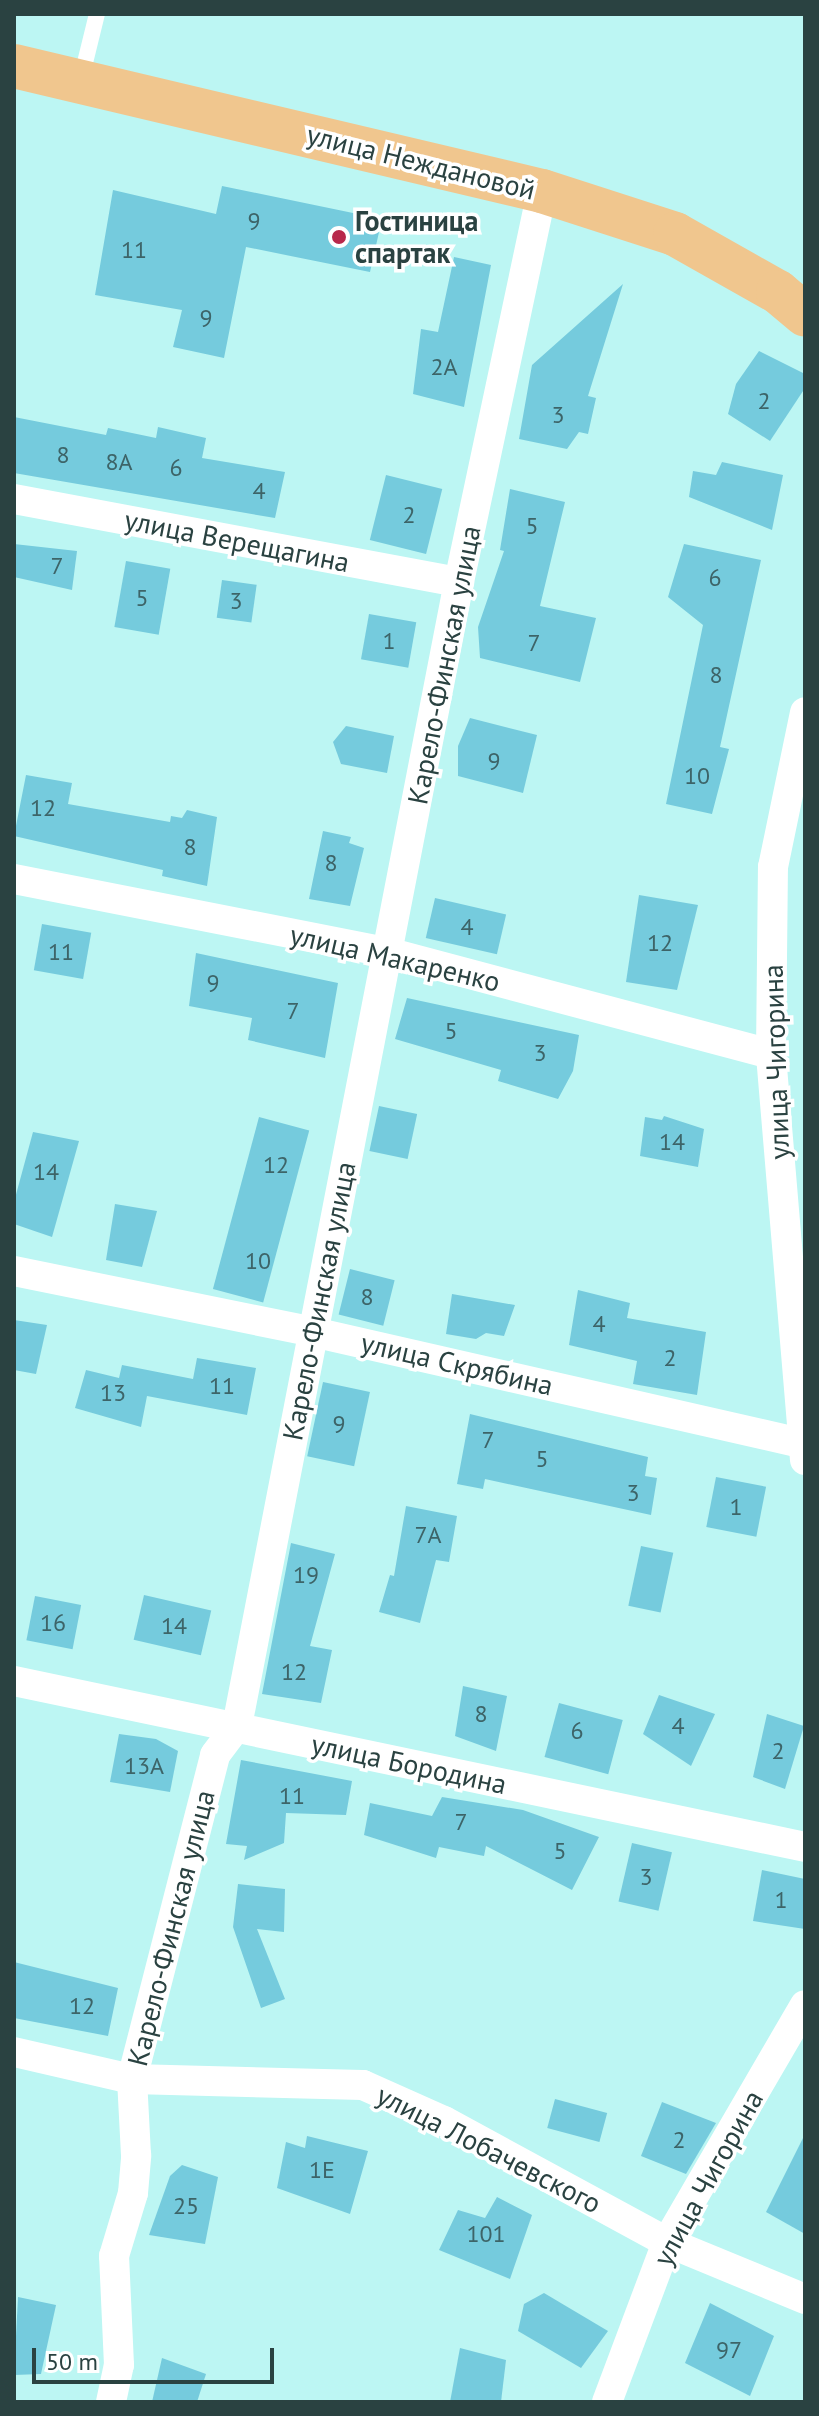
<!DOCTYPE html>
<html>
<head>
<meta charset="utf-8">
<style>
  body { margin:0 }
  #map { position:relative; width:819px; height:2416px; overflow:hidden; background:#bcf6f3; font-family:"PT Sans",sans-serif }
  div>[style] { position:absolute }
  .building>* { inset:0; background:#75cbdd; transform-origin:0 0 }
  .service>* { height:16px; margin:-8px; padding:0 8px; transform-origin:8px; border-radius:8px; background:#fff }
  .minor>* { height:30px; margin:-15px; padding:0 15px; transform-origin:15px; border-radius:15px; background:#fff }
  .trunk>* { height:44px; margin:-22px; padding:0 22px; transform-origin:22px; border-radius:22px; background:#f0c68e }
  .dots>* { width:22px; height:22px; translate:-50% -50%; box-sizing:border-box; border:4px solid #fff; border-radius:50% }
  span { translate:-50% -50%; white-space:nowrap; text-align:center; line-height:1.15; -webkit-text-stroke:7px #fff; paint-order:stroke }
  .number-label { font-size:24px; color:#3d6468 }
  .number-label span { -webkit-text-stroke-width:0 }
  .street-label { font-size:28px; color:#2a4241 }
  .poi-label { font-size:28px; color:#2a4241; font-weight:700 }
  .left { translate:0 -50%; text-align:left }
  .frame { position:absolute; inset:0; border:16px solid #2a4241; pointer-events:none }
  .scale { position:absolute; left:32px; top:2348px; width:242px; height:36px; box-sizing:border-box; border:4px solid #2a4241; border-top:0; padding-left:10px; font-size:24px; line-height:28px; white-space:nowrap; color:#2a4241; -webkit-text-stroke:6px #fff; paint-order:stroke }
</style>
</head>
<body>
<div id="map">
  <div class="building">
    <i style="clip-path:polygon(222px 186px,382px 219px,370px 272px,246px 247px,224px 358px,173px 347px,182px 310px,95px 295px,113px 190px,216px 214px)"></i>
    <i style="clip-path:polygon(454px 257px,491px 265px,464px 407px,413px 394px,421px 329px,438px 332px)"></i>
    <i style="clip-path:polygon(623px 284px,588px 396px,596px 398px,588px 434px,579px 432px,567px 449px,519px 439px,532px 365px)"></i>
    <i style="clip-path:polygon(759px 351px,805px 374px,805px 388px,770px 441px,728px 414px,736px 384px)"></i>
    <i style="clip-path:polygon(14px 417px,106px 435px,108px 428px,156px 438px,158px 427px,206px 438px,202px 458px,285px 472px,275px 518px,14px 473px)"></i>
    <i style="clip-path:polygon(722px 462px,783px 475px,772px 530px,689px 497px,693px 471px,716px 475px)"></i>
    <i style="left:386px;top:475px;width:58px;height:67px;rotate:14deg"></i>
    <i style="clip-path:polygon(510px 489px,565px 502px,540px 606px,596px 618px,580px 682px,480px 658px,478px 627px,504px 551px,500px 550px)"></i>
    <i style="clip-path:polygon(14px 544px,77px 551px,72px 590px,14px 577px)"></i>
    <i style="clip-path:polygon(684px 544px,761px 560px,720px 747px,729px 749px,712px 814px,666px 804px,703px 625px,668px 597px)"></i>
    <i style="left:126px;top:561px;width:45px;height:67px;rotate:10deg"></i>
    <i style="left:222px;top:580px;width:35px;height:38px;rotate:8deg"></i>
    <i style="left:369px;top:614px;width:48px;height:46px;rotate:10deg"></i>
    <i style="clip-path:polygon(470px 718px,537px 735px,523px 793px,458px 776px,458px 746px)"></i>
    <i style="clip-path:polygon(346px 726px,394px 736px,387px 773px,341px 764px,333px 742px)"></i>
    <i style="clip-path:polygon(26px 775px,72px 783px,68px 804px,170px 822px,171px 816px,182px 818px,187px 810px,217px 817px,207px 886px,162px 876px,163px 870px,14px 836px)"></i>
    <i style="clip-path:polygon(323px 831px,351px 837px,349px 843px,364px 848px,350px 906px,309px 899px)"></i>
    <i style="clip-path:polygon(639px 895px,698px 905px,677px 990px,626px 982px)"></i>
    <i style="left:435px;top:898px;width:73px;height:41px;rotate:13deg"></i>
    <i style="left:42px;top:924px;width:50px;height:47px;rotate:10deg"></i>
    <i style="clip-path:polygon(196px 953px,338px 983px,325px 1058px,248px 1040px,252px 1018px,189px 1006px)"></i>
    <i style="clip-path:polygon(407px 998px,579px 1035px,573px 1071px,558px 1099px,498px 1081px,501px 1070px,395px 1039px)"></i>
    <i style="left:379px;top:1106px;width:39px;height:46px;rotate:12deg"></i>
    <i style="clip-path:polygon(664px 1116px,704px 1129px,698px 1167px,640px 1156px,645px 1117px,662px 1120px)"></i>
    <i style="left:259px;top:1117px;width:52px;height:178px;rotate:15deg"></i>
    <i style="clip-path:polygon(33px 1132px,79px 1141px,52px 1237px,14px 1224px,14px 1202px)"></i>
    <i style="clip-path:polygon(115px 1204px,157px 1211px,142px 1267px,106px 1260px)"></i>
    <i style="left:350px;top:1269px;width:46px;height:47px;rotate:14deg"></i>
    <i style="clip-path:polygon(578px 1290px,630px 1303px,627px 1318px,706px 1332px,697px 1395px,633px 1384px,637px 1361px,569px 1345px)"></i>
    <i style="clip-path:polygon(452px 1294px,515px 1305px,504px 1336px,486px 1333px,476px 1339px,446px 1334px)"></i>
    <i style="clip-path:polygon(14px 1320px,47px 1325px,36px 1374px,14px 1370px)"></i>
    <i style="clip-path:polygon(197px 1358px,256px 1368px,247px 1415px,147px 1396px,141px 1427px,75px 1408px,86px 1370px,119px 1378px,122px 1365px,193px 1379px)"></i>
    <i style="left:323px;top:1382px;width:48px;height:76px;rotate:12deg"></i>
    <i style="clip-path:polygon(470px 1414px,648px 1457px,645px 1476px,657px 1478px,651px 1515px,485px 1479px,483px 1489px,457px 1484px)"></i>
    <i style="left:716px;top:1477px;width:51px;height:51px;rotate:11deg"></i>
    <i style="clip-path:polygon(406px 1506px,457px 1516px,449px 1562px,436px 1560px,420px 1623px,379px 1612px,390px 1575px,394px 1576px)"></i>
    <i style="clip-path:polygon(291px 1543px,335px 1554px,310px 1646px,332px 1650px,321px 1703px,262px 1694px)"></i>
    <i style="left:641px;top:1546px;width:33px;height:61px;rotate:12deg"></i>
    <i style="left:144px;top:1595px;width:69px;height:46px;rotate:13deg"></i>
    <i style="left:35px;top:1596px;width:47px;height:45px;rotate:11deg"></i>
    <i style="clip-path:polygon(463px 1686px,507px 1696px,496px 1751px,455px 1736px)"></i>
    <i style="clip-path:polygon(659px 1695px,715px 1714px,691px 1766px,643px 1734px)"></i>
    <i style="left:559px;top:1703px;width:66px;height:56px;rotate:15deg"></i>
    <i style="clip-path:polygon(767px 1714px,804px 1726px,785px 1789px,753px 1777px)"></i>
    <i style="clip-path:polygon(119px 1734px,156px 1739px,178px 1751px,170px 1792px,110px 1782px)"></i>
    <i style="clip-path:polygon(241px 1760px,352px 1781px,346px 1815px,286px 1813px,284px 1843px,244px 1860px,247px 1846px,226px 1844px)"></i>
    <i style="clip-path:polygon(442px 1797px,523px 1810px,599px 1837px,572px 1890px,486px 1846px,484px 1856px,439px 1847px,436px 1858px,364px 1835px,370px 1803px,432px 1816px)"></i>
    <i style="left:632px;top:1843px;width:41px;height:60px;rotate:13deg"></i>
    <i style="clip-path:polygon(762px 1870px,805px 1879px,805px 1929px,753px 1921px)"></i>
    <i style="clip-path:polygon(238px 1884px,285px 1889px,284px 1932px,257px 1929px,285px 1999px,261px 2008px,233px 1927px)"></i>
    <i style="clip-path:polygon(14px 1962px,118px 1988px,108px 2036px,14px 2018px)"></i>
    <i style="left:555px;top:2099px;width:54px;height:30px;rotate:15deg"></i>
    <i style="clip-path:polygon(662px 2102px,716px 2123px,686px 2174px,641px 2156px)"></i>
    <i style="clip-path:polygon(805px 2134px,805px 2234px,766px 2212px)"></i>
    <i style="clip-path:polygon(307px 2136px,368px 2151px,350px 2214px,277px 2188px,286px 2142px,305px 2148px)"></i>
    <i style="clip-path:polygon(182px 2165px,218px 2177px,205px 2244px,149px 2235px,170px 2176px)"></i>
    <i style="clip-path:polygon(497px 2197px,532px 2215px,510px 2279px,439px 2250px,458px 2210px,485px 2218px)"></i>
    <i style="clip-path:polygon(544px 2293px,608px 2331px,581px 2368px,518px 2331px,524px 2304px)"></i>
    <i style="clip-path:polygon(18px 2297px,56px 2305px,41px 2374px,14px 2375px)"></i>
    <i style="clip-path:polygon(710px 2303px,774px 2336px,750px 2396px,685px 2363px)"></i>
    <i style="clip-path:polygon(460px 2348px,506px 2360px,501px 2402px,450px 2402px)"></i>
    <i style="clip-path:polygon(162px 2358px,206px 2374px,197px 2402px,152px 2402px)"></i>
  </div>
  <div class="service">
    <i style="left:81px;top:79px;width:67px;rotate:-76.2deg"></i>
  </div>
  <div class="minor">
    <i style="left:14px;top:499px;width:453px;rotate:10.6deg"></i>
    <i style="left:14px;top:879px;width:380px;rotate:11.1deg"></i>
    <i style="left:387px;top:952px;width:397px;rotate:14.9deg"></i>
    <i style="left:14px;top:1271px;width:305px;rotate:11.5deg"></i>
    <i style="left:313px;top:1332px;width:505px;rotate:12.82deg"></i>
    <i style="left:805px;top:1460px;width:407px;rotate:-94.8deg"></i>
    <i style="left:771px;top:1054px;width:187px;rotate:-89.4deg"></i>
    <i style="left:773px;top:867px;width:158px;rotate:-78.3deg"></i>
    <i style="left:14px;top:1681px;width:808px;rotate:11.85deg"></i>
    <i style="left:14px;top:2052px;width:121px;rotate:12.9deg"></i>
    <i style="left:132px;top:2079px;width:231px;rotate:1.5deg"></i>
    <i style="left:363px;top:2085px;width:89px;rotate:24deg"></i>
    <i style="left:444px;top:2121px;width:254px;rotate:28.5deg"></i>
    <i style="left:667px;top:2242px;width:149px;rotate:22.4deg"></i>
    <i style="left:111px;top:2402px;width:38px;rotate:-78deg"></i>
    <i style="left:119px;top:2365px;width:109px;rotate:-92.6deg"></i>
    <i style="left:114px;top:2256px;width:66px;rotate:-73.2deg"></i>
    <i style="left:133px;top:2193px;width:38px;rotate:-85deg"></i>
    <i style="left:136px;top:2155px;width:76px;rotate:-93deg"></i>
    <i style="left:132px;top:2079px;width:334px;rotate:-75.6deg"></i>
    <i style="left:215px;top:1755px;width:36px;rotate:-53deg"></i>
    <i style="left:237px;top:1726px;width:1165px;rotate:-79.02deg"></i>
    <i style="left:459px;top:582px;width:400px;rotate:-78deg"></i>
    <i style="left:607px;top:2402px;width:171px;rotate:-69.4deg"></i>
    <i style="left:667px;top:2242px;width:274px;rotate:-59.8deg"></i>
  </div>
  <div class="trunk">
    <i style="left:14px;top:66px;width:543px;rotate:13.32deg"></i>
    <i style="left:542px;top:191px;width:140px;rotate:17.9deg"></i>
    <i style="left:675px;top:234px;width:118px;rotate:29.4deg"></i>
    <i style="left:778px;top:292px;width:35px;rotate:40deg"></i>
  </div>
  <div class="dots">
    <i style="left:339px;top:237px;background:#b8284b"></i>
  </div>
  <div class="number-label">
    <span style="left:254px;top:221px">9</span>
    <span style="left:134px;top:250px">11</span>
    <span style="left:206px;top:318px">9</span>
    <span style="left:444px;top:367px">2А</span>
    <span style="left:764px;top:401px">2</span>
    <span style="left:558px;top:415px">3</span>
    <span style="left:63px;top:455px">8</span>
    <span style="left:119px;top:462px">8А</span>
    <span style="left:176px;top:468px">6</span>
    <span style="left:259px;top:491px">4</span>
    <span style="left:409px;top:515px">2</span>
    <span style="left:532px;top:526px">5</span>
    <span style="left:57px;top:566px">7</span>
    <span style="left:715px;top:578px">6</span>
    <span style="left:142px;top:598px">5</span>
    <span style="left:236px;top:601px">3</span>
    <span style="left:389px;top:641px">1</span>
    <span style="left:534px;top:643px">7</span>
    <span style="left:716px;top:675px">8</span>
    <span style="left:494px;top:761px">9</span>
    <span style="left:697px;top:776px">10</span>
    <span style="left:43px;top:808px">12</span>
    <span style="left:190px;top:847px">8</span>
    <span style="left:331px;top:863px">8</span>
    <span style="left:467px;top:927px">4</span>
    <span style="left:660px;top:943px">12</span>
    <span style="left:61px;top:952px">11</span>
    <span style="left:213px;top:983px">9</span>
    <span style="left:293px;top:1011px">7</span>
    <span style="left:451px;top:1031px">5</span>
    <span style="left:540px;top:1053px">3</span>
    <span style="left:672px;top:1142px">14</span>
    <span style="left:276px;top:1165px">12</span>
    <span style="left:46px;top:1172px">14</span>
    <span style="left:258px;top:1261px">10</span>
    <span style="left:367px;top:1297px">8</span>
    <span style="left:599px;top:1324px">4</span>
    <span style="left:670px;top:1358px">2</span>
    <span style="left:222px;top:1386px">11</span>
    <span style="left:113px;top:1393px">13</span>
    <span style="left:339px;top:1424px">9</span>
    <span style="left:488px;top:1440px">7</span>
    <span style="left:542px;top:1459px">5</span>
    <span style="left:633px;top:1493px">3</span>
    <span style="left:736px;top:1507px">1</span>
    <span style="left:428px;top:1535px">7А</span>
    <span style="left:306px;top:1575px">19</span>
    <span style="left:53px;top:1623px">16</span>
    <span style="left:174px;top:1626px">14</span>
    <span style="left:294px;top:1672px">12</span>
    <span style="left:481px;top:1714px">8</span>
    <span style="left:678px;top:1726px">4</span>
    <span style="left:577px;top:1731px">6</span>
    <span style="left:778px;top:1751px">2</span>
    <span style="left:144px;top:1766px">13А</span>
    <span style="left:292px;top:1796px">11</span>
    <span style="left:461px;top:1822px">7</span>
    <span style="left:560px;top:1851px">5</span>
    <span style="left:646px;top:1877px">3</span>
    <span style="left:781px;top:1900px">1</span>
    <span style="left:82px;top:2006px">12</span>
    <span style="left:679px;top:2140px">2</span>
    <span style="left:322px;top:2170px">1Е</span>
    <span style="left:186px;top:2206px">25</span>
    <span style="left:486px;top:2234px">101</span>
    <span style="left:729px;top:2350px">97</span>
  </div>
  <div class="street-label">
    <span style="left:421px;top:162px;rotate:14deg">улица Неждановой</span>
    <span style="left:237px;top:541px;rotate:11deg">улица Верещагина</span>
    <span style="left:444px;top:665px;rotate:-79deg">Карело-Финская улица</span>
    <span style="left:395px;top:958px;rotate:13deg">улица Макаренко</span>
    <span style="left:776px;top:1062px;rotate:-92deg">улица Чигорина</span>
    <span style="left:319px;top:1301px;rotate:-79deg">Карело-Финская улица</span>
    <span style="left:457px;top:1364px;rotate:13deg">улица Скрябина</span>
    <span style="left:409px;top:1764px;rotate:12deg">улица Бородина</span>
    <span style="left:171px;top:1928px;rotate:-76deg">Карело-Финская улица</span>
    <span style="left:489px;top:2149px;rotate:27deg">улица Лобачевского</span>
    <span style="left:708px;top:2178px;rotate:-61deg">улица Чигорина</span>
  </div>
  <div class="poi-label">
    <span class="left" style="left:355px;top:237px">Гостиница<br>спартак</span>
  </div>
  <div class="frame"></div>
  <div class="scale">50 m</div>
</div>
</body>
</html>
